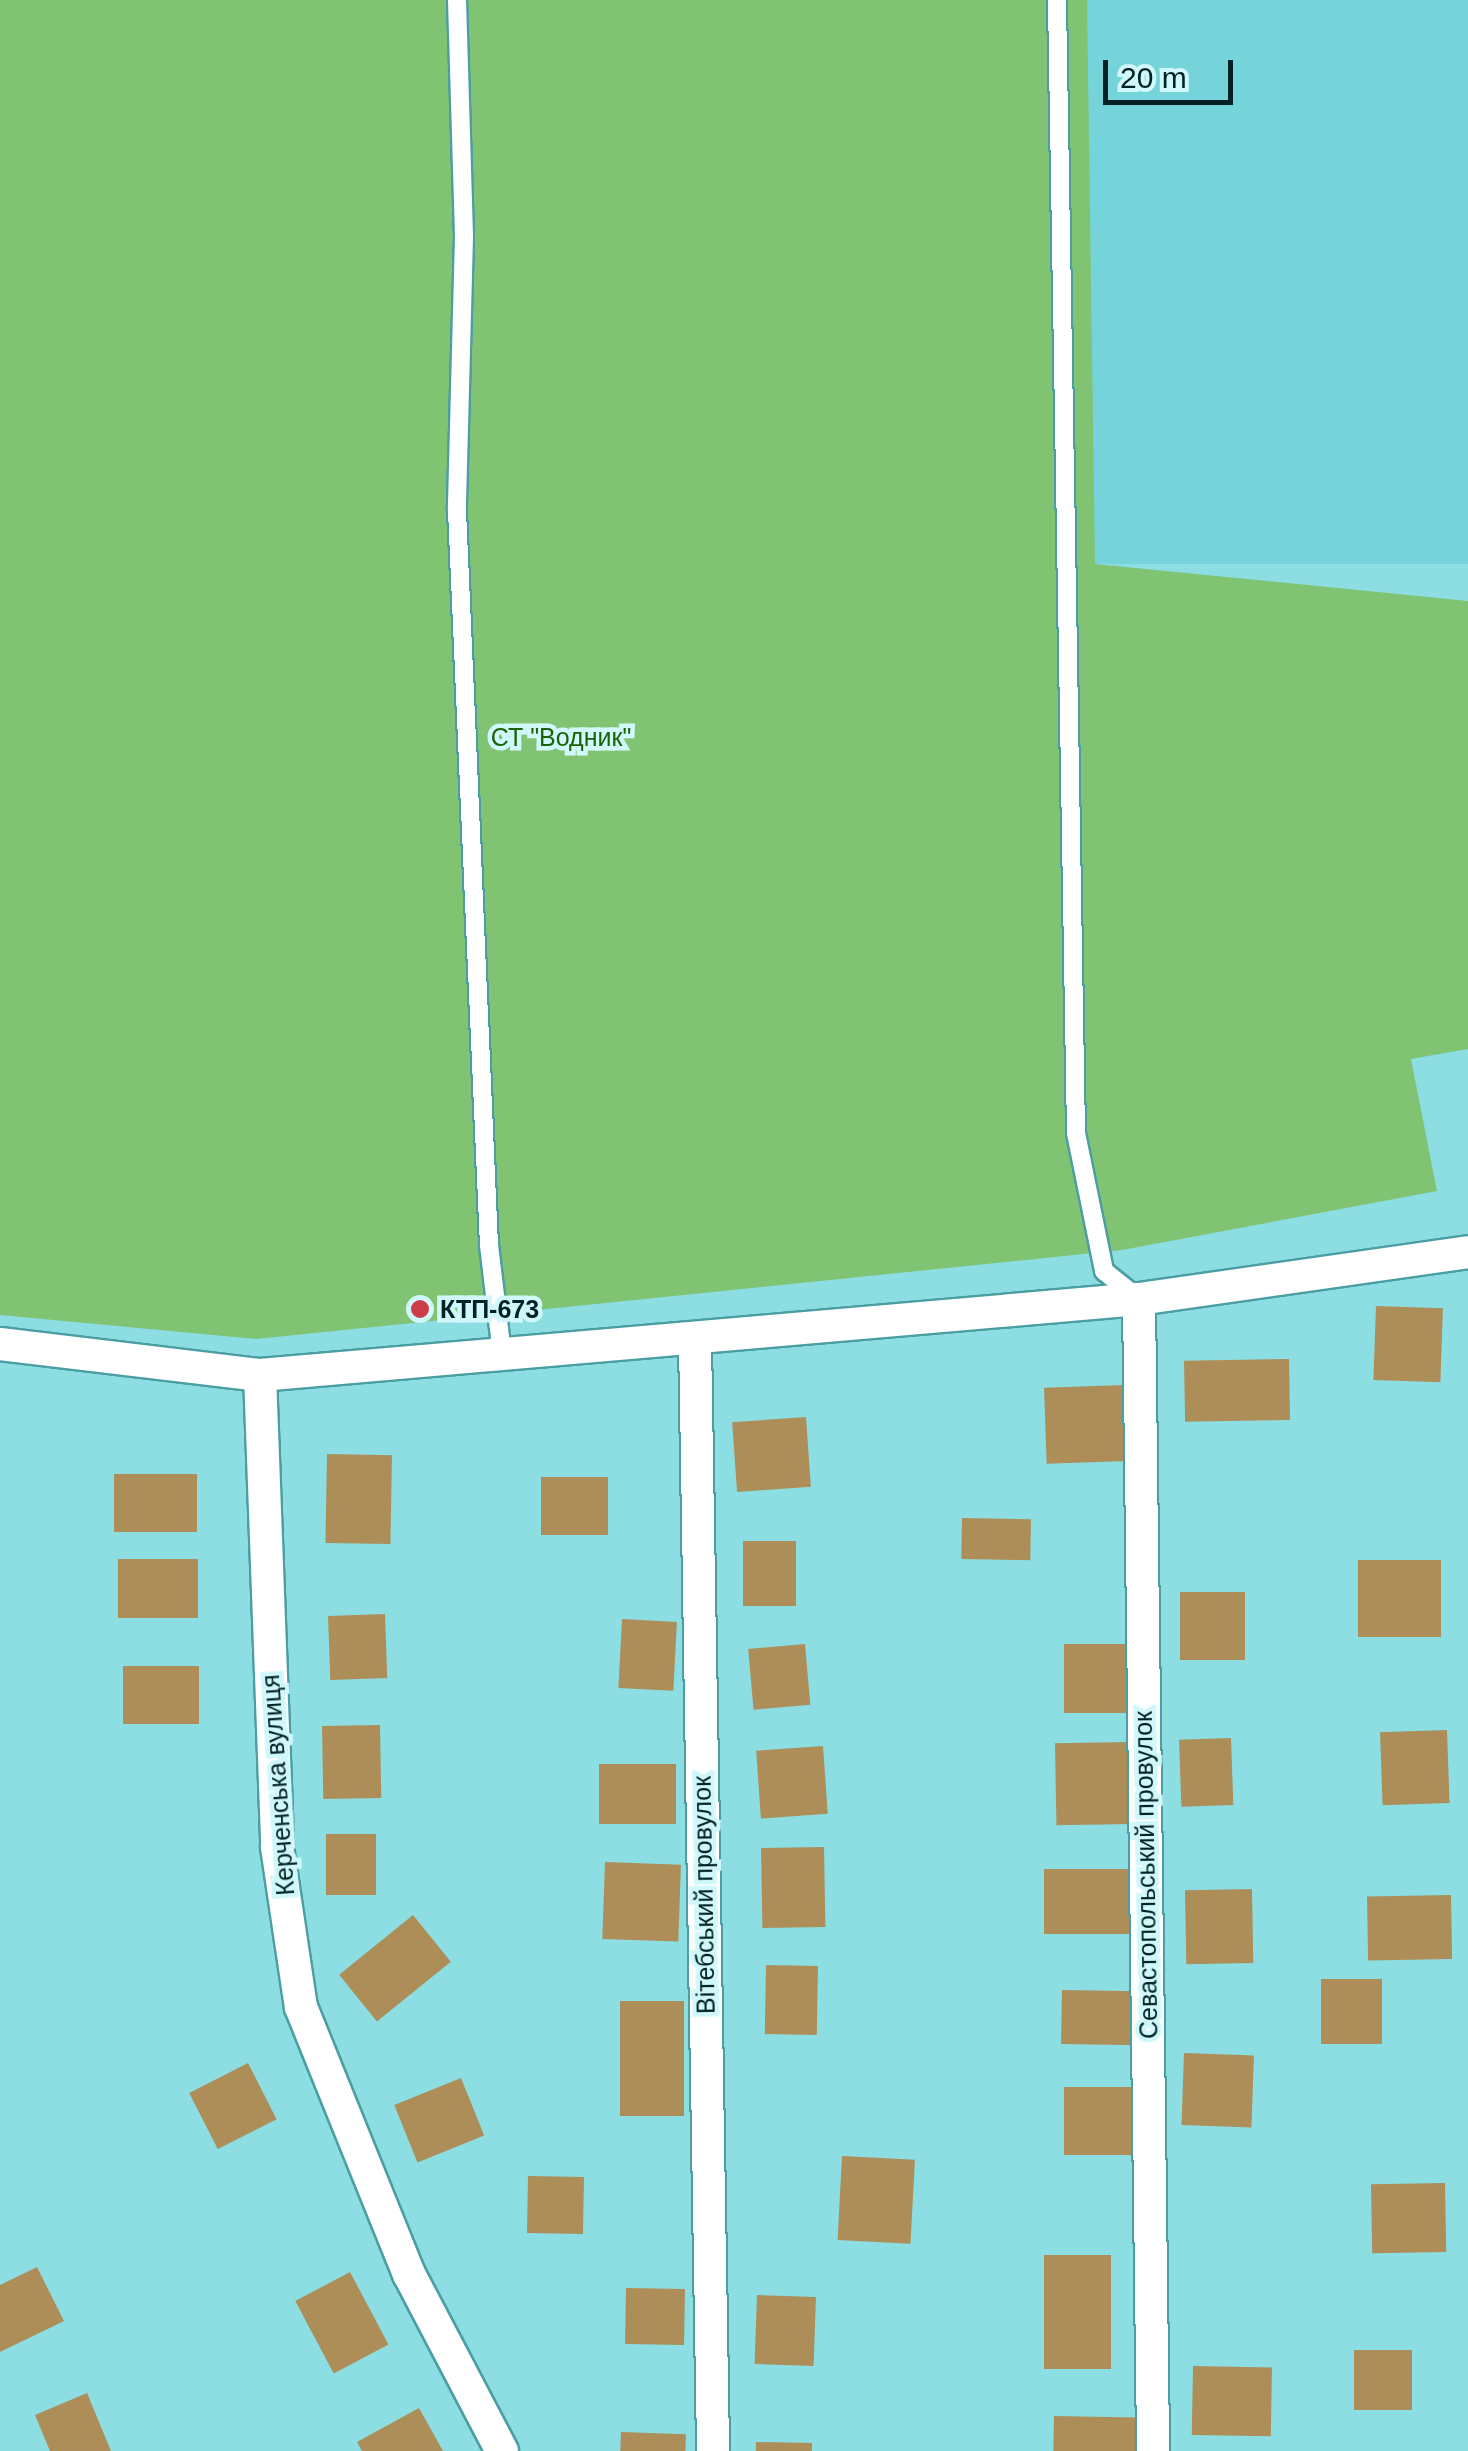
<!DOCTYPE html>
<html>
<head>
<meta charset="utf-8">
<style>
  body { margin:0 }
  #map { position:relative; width:1468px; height:2451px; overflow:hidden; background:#8cdee3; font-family:Arial,sans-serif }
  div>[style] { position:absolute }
  .built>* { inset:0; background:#75d4d9; transform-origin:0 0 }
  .green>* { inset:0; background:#80c373 }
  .building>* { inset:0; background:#ad8e58; transform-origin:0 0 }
  .roads { filter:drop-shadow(2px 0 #4b9ea3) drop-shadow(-2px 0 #4b9ea3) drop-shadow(0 2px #4b9ea3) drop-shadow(0 -2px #4b9ea3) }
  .service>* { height:18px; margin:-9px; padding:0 9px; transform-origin:9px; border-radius:9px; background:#fff }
  .minor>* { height:32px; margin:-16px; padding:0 16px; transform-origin:16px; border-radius:16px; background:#fff }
  .dots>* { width:28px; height:28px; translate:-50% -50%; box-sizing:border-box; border:5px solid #d0f7fa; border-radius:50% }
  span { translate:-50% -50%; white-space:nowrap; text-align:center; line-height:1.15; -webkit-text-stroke:9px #d0f7fa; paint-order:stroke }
  .park-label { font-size:25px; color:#1a6407 }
  .poi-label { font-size:25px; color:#002224; font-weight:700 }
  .left { translate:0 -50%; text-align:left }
  .street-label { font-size:25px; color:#002224 }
  .scale { position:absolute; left:1103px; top:60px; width:130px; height:45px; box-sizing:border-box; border:5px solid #002224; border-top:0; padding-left:12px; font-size:30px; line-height:35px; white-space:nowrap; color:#002224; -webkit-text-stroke:8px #d0f7fa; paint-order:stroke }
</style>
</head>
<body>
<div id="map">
  <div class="built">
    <i style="left:1087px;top:0;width:381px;height:564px"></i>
  </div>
  <div class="green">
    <i style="clip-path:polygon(0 0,1087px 0,1095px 564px,1468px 601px,1468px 1049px,1411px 1059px,1437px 1191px,1122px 1250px,256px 1339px,0 1315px)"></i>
  </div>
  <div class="building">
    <i style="left:409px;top:1301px;width:21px;height:16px"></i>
    <i style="left:1376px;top:1306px;width:67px;height:74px;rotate:2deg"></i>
    <i style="left:1289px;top:1359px;width:61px;height:105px;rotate:89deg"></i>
    <i style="left:1124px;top:1385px;width:76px;height:80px;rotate:88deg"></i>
    <i style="left:806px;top:1417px;width:70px;height:74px;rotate:86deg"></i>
    <i style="left:327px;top:1454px;width:65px;height:89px;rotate:1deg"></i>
    <i style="left:114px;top:1474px;width:83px;height:58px"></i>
    <i style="left:608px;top:1477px;width:58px;height:67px;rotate:90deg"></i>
    <i style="left:962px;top:1518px;width:69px;height:41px;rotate:1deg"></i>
    <i style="left:743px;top:1541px;width:53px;height:65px"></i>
    <i style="left:198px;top:1559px;width:59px;height:80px;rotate:90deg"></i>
    <i style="left:1358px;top:1560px;width:83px;height:77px"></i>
    <i style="left:1180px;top:1592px;width:65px;height:68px"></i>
    <i style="left:385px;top:1614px;width:64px;height:57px;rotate:88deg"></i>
    <i style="left:622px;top:1619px;width:55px;height:69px;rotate:3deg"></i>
    <i style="left:805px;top:1644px;width:61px;height:57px;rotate:85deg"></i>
    <i style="left:1064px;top:1644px;width:67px;height:69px"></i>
    <i style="left:123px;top:1666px;width:76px;height:58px"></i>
    <i style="left:380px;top:1725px;width:73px;height:58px;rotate:89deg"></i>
    <i style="left:1447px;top:1730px;width:73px;height:67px;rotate:88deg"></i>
    <i style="left:1231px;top:1738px;width:67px;height:52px;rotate:88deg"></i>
    <i style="left:1130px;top:1742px;width:82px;height:75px;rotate:89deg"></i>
    <i style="left:823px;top:1746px;width:68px;height:67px;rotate:86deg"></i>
    <i style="left:599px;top:1764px;width:77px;height:60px"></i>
    <i style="left:326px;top:1834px;width:50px;height:61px"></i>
    <i style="left:824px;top:1847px;width:80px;height:63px;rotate:89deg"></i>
    <i style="left:605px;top:1862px;width:76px;height:77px;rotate:2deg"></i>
    <i style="left:1044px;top:1869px;width:97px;height:65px"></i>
    <i style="left:1252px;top:1889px;width:74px;height:67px;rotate:89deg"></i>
    <i style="left:1451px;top:1895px;width:64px;height:84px;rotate:89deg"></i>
    <i style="left:413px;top:1915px;width:60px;height:95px;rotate:51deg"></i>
    <i style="left:766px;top:1965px;width:52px;height:69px;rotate:1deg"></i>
    <i style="left:1321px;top:1979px;width:61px;height:65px"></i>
    <i style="left:1062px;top:1990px;width:78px;height:54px;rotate:1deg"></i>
    <i style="left:620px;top:2001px;width:64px;height:115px"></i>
    <i style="left:1184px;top:2053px;width:70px;height:72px;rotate:2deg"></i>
    <i style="left:248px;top:2063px;width:63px;height:66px;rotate:63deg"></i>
    <i style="left:461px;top:2078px;width:62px;height:72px;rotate:68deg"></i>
    <i style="left:1064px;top:2087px;width:77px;height:68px"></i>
    <i style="left:842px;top:2156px;width:73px;height:84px;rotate:3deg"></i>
    <i style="left:528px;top:2176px;width:56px;height:57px;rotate:1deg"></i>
    <i style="left:1445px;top:2183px;width:69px;height:74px;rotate:89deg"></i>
    <i style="left:1044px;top:2255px;width:67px;height:114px"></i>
    <i style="clip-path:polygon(37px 2267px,64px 2321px,0 2352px,0 2285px)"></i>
    <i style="left:350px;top:2272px;width:82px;height:62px;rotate:62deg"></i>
    <i style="left:626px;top:2288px;width:59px;height:56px;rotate:1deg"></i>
    <i style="left:757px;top:2295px;width:59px;height:69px;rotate:2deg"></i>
    <i style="left:1354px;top:2350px;width:58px;height:60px"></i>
    <i style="left:1193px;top:2366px;width:79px;height:69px;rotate:1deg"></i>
    <i style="clip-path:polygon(87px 2393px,111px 2451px,50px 2451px,35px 2415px)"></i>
    <i style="clip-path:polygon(419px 2408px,443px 2451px,362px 2451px,357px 2442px)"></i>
    <i style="left:1054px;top:2416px;width:83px;height:35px;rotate:1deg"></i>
    <i style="left:621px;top:2432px;width:65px;height:19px;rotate:2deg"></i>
    <i style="left:756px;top:2442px;width:56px;height:9px;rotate:1deg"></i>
  </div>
  <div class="roads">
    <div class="service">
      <i style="left:457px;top:0;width:236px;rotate:88.3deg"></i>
      <i style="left:464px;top:236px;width:274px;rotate:91.5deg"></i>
      <i style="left:457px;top:510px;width:736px;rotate:87.51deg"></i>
      <i style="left:489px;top:1245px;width:110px;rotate:83.2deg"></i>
      <i style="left:1057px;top:0;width:1133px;rotate:89.04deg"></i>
      <i style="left:1076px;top:1133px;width:141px;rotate:78.5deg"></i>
      <i style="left:1104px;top:1271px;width:45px;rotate:38.7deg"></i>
    </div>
    <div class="minor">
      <i style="left:1139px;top:1299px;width:1152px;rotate:89.3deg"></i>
      <i style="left:695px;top:1339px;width:1112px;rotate:89.07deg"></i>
      <i style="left:0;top:1344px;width:262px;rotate:6.8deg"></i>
      <i style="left:260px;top:1375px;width:882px;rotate:-4.94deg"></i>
      <i style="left:1139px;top:1299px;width:332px;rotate:-8.1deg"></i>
      <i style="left:260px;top:1375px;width:472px;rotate:87.9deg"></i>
      <i style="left:277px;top:1847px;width:162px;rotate:81.5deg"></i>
      <i style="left:301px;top:2007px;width:288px;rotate:68deg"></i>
      <i style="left:409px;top:2274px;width:200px;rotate:62.3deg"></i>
    </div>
  </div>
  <div class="dots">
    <i style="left:420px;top:1309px;background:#cd3d49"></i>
  </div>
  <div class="park-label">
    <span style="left:561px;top:737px">СТ "Водник"</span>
  </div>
  <div class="poi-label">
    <span class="left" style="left:440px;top:1309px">КТП-673</span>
  </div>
  <div class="street-label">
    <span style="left:278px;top:1785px;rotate:-94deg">Керченська вулиця</span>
    <span style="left:1146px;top:1875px;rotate:-91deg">Севастопольський провулок</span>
    <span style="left:704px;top:1895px;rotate:-91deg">Вітебський провулок</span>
  </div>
  <div class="scale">20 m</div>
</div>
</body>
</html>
